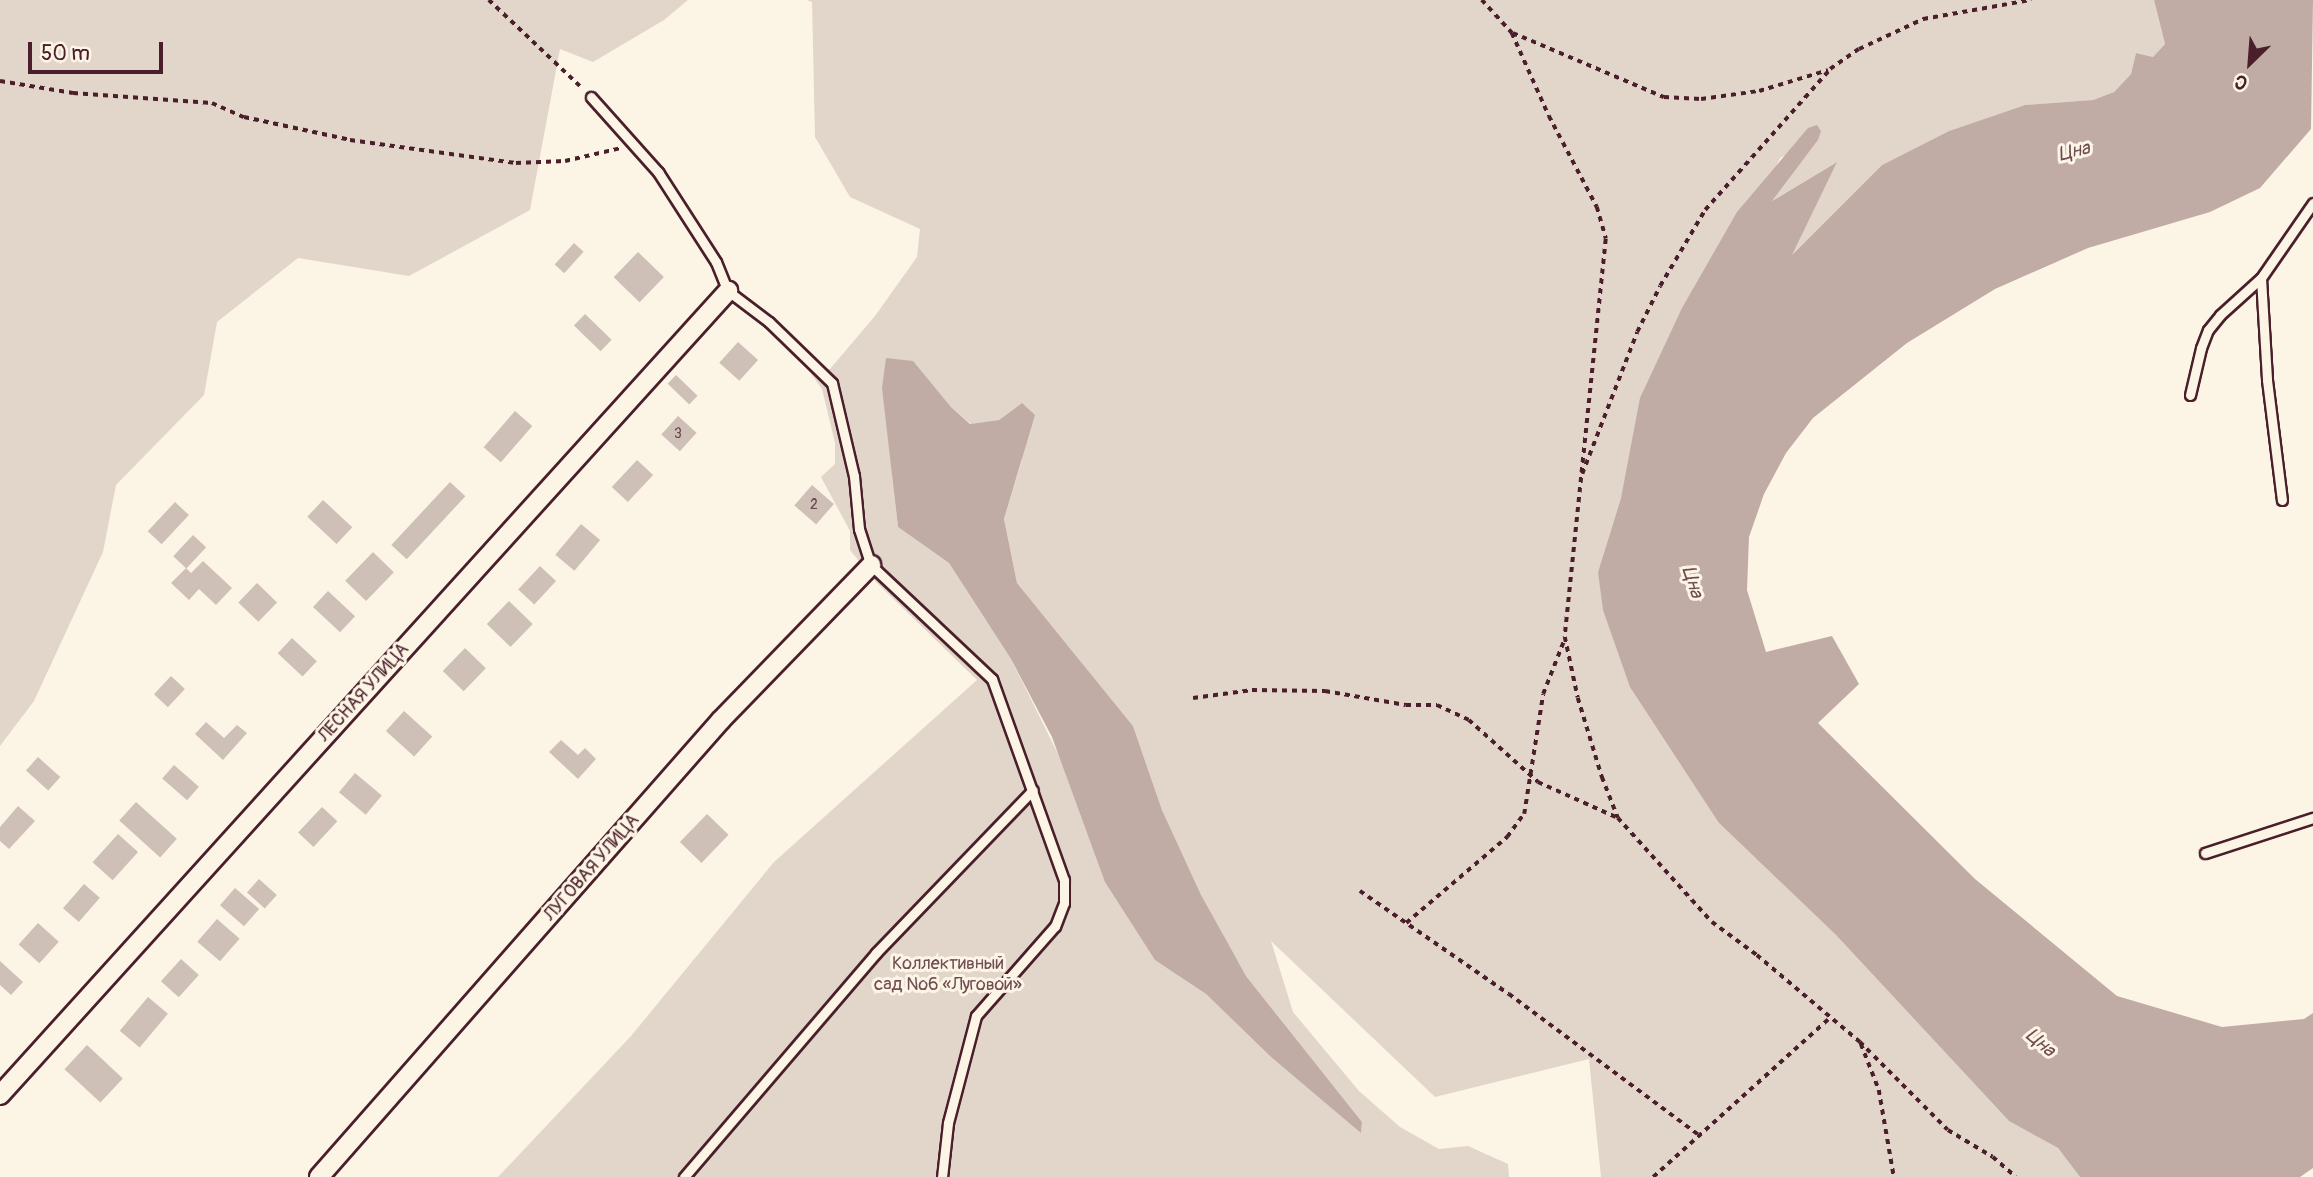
<!DOCTYPE html>
<html>
<head>
<meta charset="utf-8">
<style>
  body { margin:0 }
  #map { position:relative; width:2313px; height:1177px; overflow:hidden; background:#fcf5e5; font-family:Pangolin,sans-serif }
  div>[style] { position:absolute }
  .green>* { inset:0; background:#e2d5ca }
  .water>* { inset:0; background:#c0aca5 }
  .building>* { inset:0; background:#cfc0b7; transform-origin:0 0 }
  .path>* { height:3.5px; margin-top:-1.75px; transform-origin:0; background:repeating-linear-gradient(90deg,#4a1f2b 0 5px,transparent 0 10px) }
  .roads { filter:drop-shadow(2px 0 #4a1f2b) drop-shadow(-2px 0 #4a1f2b) drop-shadow(0 2px #4a1f2b) drop-shadow(0 -2px #4a1f2b) }
  .service>* { height:9px; margin:-4.5px; padding:0 4.5px; transform-origin:4.5px; border-radius:4.5px; background:#fcf5e5 }
  .minor>* { height:18px; margin:-9px; padding:0 9px; transform-origin:9px; border-radius:9px; background:#fcf5e5 }
  span { translate:-50% -50%; white-space:nowrap; text-align:center; line-height:1.15; -webkit-text-stroke:6px #fcf5e5; paint-order:stroke }
  .number-label { font-size:14px; color:#6b474e }
  .number-label span { -webkit-text-stroke-width:0 }
  .street-label { font-size:18px; color:#4a1f2b }
  .park-label { font-size:18px; color:#704c53 }
  .water-label { font-size:19px; color:#6d4950; font-style:italic }
  .north { position:absolute; left:2215px; top:28px; width:70px; height:70px; -webkit-text-stroke:5px #fcf5e5; paint-order:stroke; rotate:205deg; font-size:19px; font-weight:700; line-height:28px; text-align:center; color:#4a1f2b }
  .north::after { content:''; display:block; margin:auto; width:24px; height:32px; background:#4a1f2b; clip-path:polygon(50% 0,100% 100%,50% 72%,0 100%) }
  .scale { position:absolute; left:28px; top:42px; width:135px; height:32px; box-sizing:border-box; border:4px solid #4a1f2b; border-top:0; padding-left:9px; font-size:21px; line-height:24px; white-space:nowrap; color:#4a1f2b; -webkit-text-stroke:5px #fcf5e5; paint-order:stroke }
</style>
</head>
<body>
<div id="map">
  <div class="green">
    <i style="clip-path:polygon(0 0,688px 0,664px 20px,593px 62px,560px 49px,530px 210px,409px 276px,298px 258px,217px 322px,204px 395px,116px 485px,103px 552px,34px 701px,0 746px)"></i>
    <i style="clip-path:polygon(evenodd,807px 0,2154px 0,2165px 44px,2153px 57px,2136px 53px,2131px 74px,2114px 92px,2093px 100px,2025px 105px,1949px 131px,1882px 165px,1790px 257px,1835px 163px,1770px 202px,1818px 140px,1780px 158px,1621px 498px,1598px 572px,1719px 823px,1836px 935px,2008px 1120px,2058px 1148px,2080px 1177px,1601px 1177px,1589px 1059px,1435px 1097px,1271px 941px,1293px 1012px,1359px 1091px,1400px 1127px,1439px 1149px,1468px 1146px,1508px 1164px,1509px 1177px,498px 1177px,631px 1036px,774px 862px,977px 680px,876px 582px,850px 550px,850px 531px,821px 477px,835px 464px,835px 443px,822px 389px,809px 371px,830px 369px,875px 316px,917px 257px,920px 229px,850px 197px,815px 137px,812px 2px,807px 0,913px 362px,951px 407px,971px 424px,999px 420px,1022px 403px,1022px 460px,1004px 519px,1017px 583px,1133px 726px,1162px 810px,1201px 896px,1229px 945px,1246px 976px,1362px 1122px,1361px 1132px,1271px 1057px,1206px 994px,1162px 964px,1011px 659px,949px 563px,898px 527px,892px 476px,913px 362px)"></i>
  </div>
  <div class="water">
    <i style="clip-path:polygon(2154px 0,2313px 0,2311px 129px,2260px 188px,2210px 212px,2088px 248px,1995px 289px,1907px 343px,1813px 418px,1786px 453px,1764px 494px,1749px 537px,1747px 590px,1766px 652px,1832px 636px,1859px 684px,1818px 723px,1975px 879px,2117px 996px,2222px 1027px,2304px 1019px,2313px 1013px,2313px 1168px,2300px 1177px,2080px 1177px,2058px 1148px,2009px 1121px,1836px 935px,1719px 823px,1630px 687px,1603px 610px,1598px 572px,1621px 498px,1640px 398px,1682px 308px,1737px 212px,1808px 128px,1817px 125px,1821px 131px,1818px 140px,1772px 201px,1837px 162px,1792px 255px,1882px 165px,1949px 131px,2025px 105px,2093px 100px,2114px 92px,2131px 74px,2136px 53px,2153px 57px,2165px 44px)"></i>
    <i style="clip-path:polygon(886px 358px,913px 361px,951px 407px,970px 424px,999px 420px,1022px 403px,1035px 415px,1004px 519px,1017px 583px,1133px 726px,1162px 810px,1201px 895px,1229px 945px,1246px 976px,1362px 1122px,1361px 1133px,1271px 1057px,1206px 994px,1155px 960px,1105px 882px,1052px 737px,1011px 659px,949px 563px,898px 527px,882px 388px)"></i>
  </div>
  <div class="building">
    <i style="left:574px;top:243px;width:13px;height:29px;rotate:42deg"></i>
    <i style="left:638px;top:252px;width:36px;height:35px;rotate:44deg"></i>
    <i style="left:585px;top:314px;width:37px;height:16px;rotate:44deg"></i>
    <i style="left:738px;top:342px;width:27px;height:28px;rotate:42deg"></i>
    <i style="left:676px;top:375px;width:30px;height:12px;rotate:44deg"></i>
    <i style="left:515px;top:411px;width:23px;height:48px;rotate:41deg"></i>
    <i style="left:678px;top:416px;width:25px;height:25px;rotate:42deg"></i>
    <i style="left:637px;top:460px;width:22px;height:37px;rotate:43deg"></i>
    <i style="left:450px;top:482px;width:21px;height:86px;rotate:43deg"></i>
    <i style="left:812px;top:485px;width:29px;height:27px;rotate:41deg"></i>
    <i style="left:323px;top:500px;width:40px;height:23px;rotate:43deg"></i>
    <i style="left:175px;top:502px;width:19px;height:40px;rotate:43deg"></i>
    <i style="left:581px;top:524px;width:25px;height:40px;rotate:40deg"></i>
    <i style="left:193px;top:535px;width:18px;height:29px;rotate:43deg"></i>
    <i style="left:373px;top:552px;width:29px;height:40px;rotate:44deg"></i>
    <i style="clip-path:polygon(203px 561px,232px 588px,216px 605px,199px 589px,189px 600px,171px 583px,186px 568px,191px 573px)"></i>
    <i style="left:540px;top:566px;width:22px;height:32px;rotate:43deg"></i>
    <i style="left:257px;top:583px;width:28px;height:27px;rotate:44deg"></i>
    <i style="left:328px;top:591px;width:37px;height:22px;rotate:43deg"></i>
    <i style="left:509px;top:601px;width:33px;height:32px;rotate:44deg"></i>
    <i style="left:292px;top:638px;width:34px;height:21px;rotate:43deg"></i>
    <i style="left:465px;top:648px;width:29px;height:32px;rotate:44deg"></i>
    <i style="left:171px;top:676px;width:19px;height:25px;rotate:43deg"></i>
    <i style="left:404px;top:711px;width:38px;height:27px;rotate:42deg"></i>
    <i style="clip-path:polygon(206px 722px,224px 738px,237px 725px,247px 733px,223px 760px,195px 734px)"></i>
    <i style="clip-path:polygon(561px 740px,578px 755px,585px 748px,596px 759px,578px 779px,549px 752px)"></i>
    <i style="left:38px;top:757px;width:30px;height:18px;rotate:42deg"></i>
    <i style="left:174px;top:765px;width:33px;height:18px;rotate:41deg"></i>
    <i style="left:355px;top:773px;width:35px;height:25px;rotate:40deg"></i>
    <i style="left:136px;top:802px;width:55px;height:25px;rotate:42deg"></i>
    <i style="clip-path:polygon(18px 806px,35px 821px,9px 849px,0 841px,0 827px)"></i>
    <i style="left:322px;top:807px;width:21px;height:35px;rotate:43deg"></i>
    <i style="left:707px;top:814px;width:30px;height:39px;rotate:44deg"></i>
    <i style="left:118px;top:834px;width:27px;height:38px;rotate:42deg"></i>
    <i style="left:259px;top:879px;width:24px;height:18px;rotate:42deg"></i>
    <i style="left:84px;top:884px;width:21px;height:32px;rotate:41deg"></i>
    <i style="left:235px;top:888px;width:32px;height:23px;rotate:41deg"></i>
    <i style="left:217px;top:919px;width:30px;height:30px;rotate:41deg"></i>
    <i style="left:38px;top:923px;width:28px;height:29px;rotate:42deg"></i>
    <i style="left:181px;top:959px;width:24px;height:30px;rotate:42deg"></i>
    <i style="clip-path:polygon(0 961px,23px 982px,11px 995px,0 985px)"></i>
    <i style="left:148px;top:997px;width:26px;height:44px;rotate:40deg"></i>
    <i style="left:87px;top:1045px;width:49px;height:33px;rotate:43deg"></i>
  </div>
  <div class="path">
    <i style="left:489px;top:0;width:128px;rotate:43.4deg"></i>
    <i style="left:1482px;top:0;width:45px;rotate:47.7deg"></i>
    <i style="left:1512px;top:33px;width:91px;rotate:66deg"></i>
    <i style="left:1549px;top:116px;width:103px;rotate:62.2deg"></i>
    <i style="left:1597px;top:207px;width:33px;rotate:74deg"></i>
    <i style="left:1606px;top:239px;width:400px;rotate:95.9deg"></i>
    <i style="left:1565px;top:637px;width:62px;rotate:78deg"></i>
    <i style="left:1578px;top:698px;width:83px;rotate:73.1deg"></i>
    <i style="left:1602px;top:777px;width:44px;rotate:68.7deg"></i>
    <i style="left:1618px;top:818px;width:140px;rotate:47.9deg"></i>
    <i style="left:1712px;top:922px;width:56px;rotate:36.3deg"></i>
    <i style="left:1757px;top:955px;width:135px;rotate:40.2deg"></i>
    <i style="left:1860px;top:1042px;width:124px;rotate:45deg"></i>
    <i style="left:1948px;top:1130px;width:52px;rotate:31deg"></i>
    <i style="left:1993px;top:1157px;width:30px;rotate:41deg"></i>
    <i style="left:1513px;top:33px;width:164px;rotate:23deg"></i>
    <i style="left:1664px;top:97px;width:37px;rotate:3deg"></i>
    <i style="left:1701px;top:99px;width:59px;rotate:-7.9deg"></i>
    <i style="left:1759px;top:91px;width:72px;rotate:-16.9deg"></i>
    <i style="left:0;top:81px;width:74px;rotate:9.3deg"></i>
    <i style="left:73px;top:93px;width:139px;rotate:4.1deg"></i>
    <i style="left:212px;top:103px;width:35px;rotate:24deg"></i>
    <i style="left:244px;top:117px;width:108px;rotate:12.2deg"></i>
    <i style="left:350px;top:140px;width:168px;rotate:7.9deg"></i>
    <i style="left:516px;top:163px;width:49px;rotate:-2.3deg"></i>
    <i style="left:565px;top:161px;width:57px;rotate:-13.1deg"></i>
    <i style="left:1582px;top:474px;width:152px;rotate:-68.8deg"></i>
    <i style="left:1637px;top:332px;width:51px;rotate:-63.4deg"></i>
    <i style="left:1660px;top:286px;width:88px;rotate:-59.4deg"></i>
    <i style="left:1705px;top:210px;width:188px;rotate:-48.4deg"></i>
    <i style="left:1830px;top:69px;width:35px;rotate:-35deg"></i>
    <i style="left:1859px;top:49px;width:71px;rotate:-25.1deg"></i>
    <i style="left:1923px;top:19px;width:110px;rotate:-10deg"></i>
    <i style="left:1193px;top:698px;width:60px;rotate:-7.7deg"></i>
    <i style="left:1252px;top:690px;width:73px;rotate:0.8deg"></i>
    <i style="left:1325px;top:691px;width:82px;rotate:9.8deg"></i>
    <i style="left:1406px;top:705px;width:31px"></i>
    <i style="left:1437px;top:705px;width:35px;rotate:25deg"></i>
    <i style="left:1469px;top:720px;width:93px;rotate:41.9deg"></i>
    <i style="left:1538px;top:782px;width:85px;rotate:24.2deg"></i>
    <i style="left:1360px;top:891px;width:181px;rotate:34.7deg"></i>
    <i style="left:1509px;top:994px;width:237px;rotate:36.6deg"></i>
    <i style="left:1406px;top:923px;width:133px;rotate:-40.4deg"></i>
    <i style="left:1507px;top:837px;width:29px;rotate:-54deg"></i>
    <i style="left:1524px;top:814px;width:121px;rotate:-81deg"></i>
    <i style="left:1543px;top:694px;width:60px;rotate:-68.6deg"></i>
    <i style="left:1861px;top:1044px;width:49px;rotate:68.6deg"></i>
    <i style="left:1879px;top:1090px;width:88px;rotate:80.2deg"></i>
    <i style="left:1653px;top:1177px;width:239px;rotate:-42deg"></i>
  </div>
  <div class="roads">
    <div class="service">
      <i style="left:591px;top:97px;width:101px;rotate:48.2deg"></i>
      <i style="left:658px;top:172px;width:107px;rotate:57.2deg"></i>
      <i style="left:716px;top:262px;width:31px;rotate:68deg"></i>
      <i style="left:728px;top:291px;width:51px;rotate:37.1deg"></i>
      <i style="left:769px;top:322px;width:88px;rotate:44.1deg"></i>
      <i style="left:832px;top:383px;width:96px;rotate:76.7deg"></i>
      <i style="left:854px;top:476px;width:53px;rotate:84.6deg"></i>
      <i style="left:859px;top:529px;width:38px;rotate:72deg"></i>
      <i style="left:871px;top:565px;width:166px;rotate:43.3deg"></i>
      <i style="left:992px;top:679px;width:214px;rotate:70.3deg"></i>
      <i style="left:1064px;top:880px;width:23px;rotate:90deg"></i>
      <i style="left:1064px;top:903px;width:25px;rotate:111deg"></i>
      <i style="left:1055px;top:926px;width:120px;rotate:131.3deg"></i>
      <i style="left:976px;top:1016px;width:111px;rotate:104.7deg"></i>
      <i style="left:948px;top:1123px;width:54px;rotate:96.3deg"></i>
      <i style="left:2261px;top:278px;width:102px;rotate:86.6deg"></i>
      <i style="left:2267px;top:380px;width:121px;rotate:82.9deg"></i>
      <i style="left:2190px;top:395px;width:48px;rotate:-76.8deg"></i>
      <i style="left:2201px;top:348px;width:19px;rotate:-69deg"></i>
      <i style="left:2208px;top:330px;width:19px;rotate:-51deg"></i>
      <i style="left:2220px;top:315px;width:55px;rotate:-42.1deg"></i>
      <i style="left:2261px;top:278px;width:91px;rotate:-55.3deg"></i>
      <i style="left:2205px;top:853px;width:114px;rotate:-18deg"></i>
      <i style="left:684px;top:1177px;width:295px;rotate:-49.4deg"></i>
      <i style="left:876px;top:953px;width:226px;rotate:-46.1deg"></i>
    </div>
    <div class="minor">
      <i style="left:0;top:1095px;width:1085px;rotate:-47.84deg"></i>
      <i style="left:319px;top:1177px;width:609px;rotate:-48.66deg"></i>
      <i style="left:721px;top:720px;width:216px;rotate:-45.9deg"></i>
    </div>
  </div>
  <div class="number-label">
    <span style="left:678px;top:434px">3</span>
    <span style="left:814px;top:505px">2</span>
  </div>
  <div class="street-label">
    <span style="left:364px;top:693px;rotate:-48deg">ЛЕСНАЯ УЛИЦА</span>
    <span style="left:592px;top:868px;rotate:-49deg">ЛУГОВАЯ УЛИЦА</span>
  </div>
  <div class="park-label">
    <span style="left:948px;top:975px">Коллективный<br>сад №6 «Луговой»</span>
  </div>
  <div class="water-label">
    <span style="left:2074px;top:152px;rotate:-13deg">Цна</span>
    <span style="left:1692px;top:582px;rotate:73deg">Цна</span>
    <span style="left:2040px;top:1043px;rotate:41deg">Цна</span>
  </div>
  <div class="north">С</div>
  <div class="scale">50 m</div>
</div>
</body>
</html>
